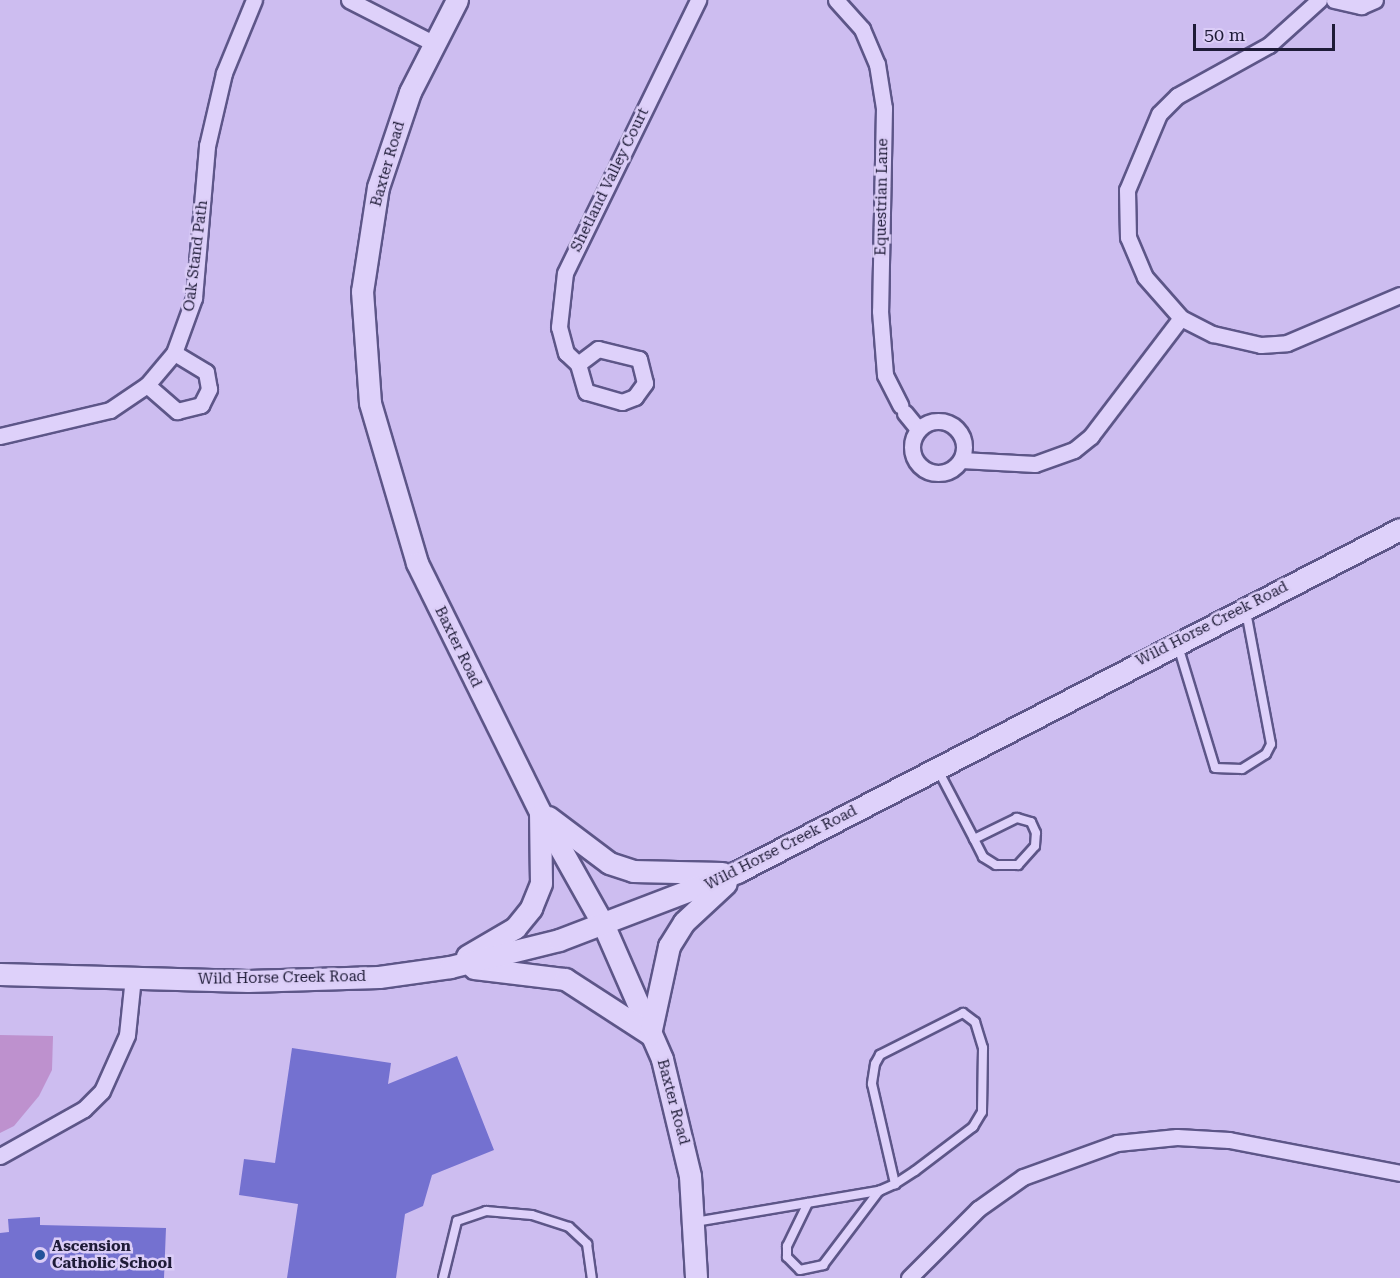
<!DOCTYPE html>
<html>
<head>
<meta charset="utf-8">
<style>
  body { margin:0 }
  #map { position:relative; width:1400px; height:1278px; overflow:hidden; background:#cdbdf0; font-family:"Roboto Serif",serif }
  div>[style] { position:absolute }
  .green>* { inset:0; background:#be91ce }
  .building>* { inset:0; background:#7471d0 }
  .roads { filter:drop-shadow(2px 0 #5d5688) drop-shadow(-2px 0 #5d5688) drop-shadow(0 2px #5d5688) drop-shadow(0 -2px #5d5688) }
  .lane>* { height:8px; margin:-4px; padding:0 4px; transform-origin:4px; border-radius:4px; background:#ded1fa }
  .street>* { height:15px; margin:-7.5px; padding:0 7.5px; transform-origin:7.5px; border-radius:7.5px; background:#ded1fa }
  .street>.ring { margin:-7.5px; padding:0; box-sizing:content-box; background:none; border:15px solid #ded1fa; border-radius:50% }
  .secondary>* { height:21px; margin:-10.5px; padding:0 10.5px; transform-origin:10.5px; border-radius:10.5px; background:#ded1fa }
  .dots>* { width:16px; height:16px; translate:-50% -50%; box-sizing:border-box; border:3px solid #dbcdf7; border-radius:50% }
  span { translate:-50% -50%; white-space:nowrap; text-align:center; line-height:1.15; -webkit-text-stroke:5px #dbcdf7; paint-order:stroke }
  .street-label { font-size:15px; color:#1e1b37 }
  .poi-label { font-size:15px; color:#1e1b37; font-weight:700 }
  .left { translate:0 -50%; text-align:left }
  .scale { position:absolute; left:1193px; top:24px; width:142px; height:27px; box-sizing:border-box; border:3px solid #1e1b37; border-top:0; padding-left:8px; font-size:18px; line-height:21px; white-space:nowrap; color:#1e1b37; -webkit-text-stroke:4px #dbcdf7; paint-order:stroke }
</style>
</head>
<body>
<div id="map">
  <div class="green">
    <i style="clip-path:polygon(0 1035px,53px 1036px,52px 1070px,39px 1096px,14px 1126px,0 1133px)"></i>
  </div>
  <div class="building">
    <i style="clip-path:polygon(292px 1048px,391px 1063px,388px 1084px,457px 1056px,494px 1150px,432px 1175px,423px 1206px,405px 1214px,396px 1278px,287px 1278px,298px 1204px,239px 1195px,244px 1159px,275px 1163px)"></i>
    <i style="clip-path:polygon(40px 1217px,40px 1225px,166px 1228px,164px 1278px,0 1278px,0 1233px,9px 1232px,8px 1219px)"></i>
  </div>
  <div class="roads">
    <div class="lane">
      <i style="left:1178px;top:646px;width:127px;rotate:73.1deg"></i>
      <i style="left:1215px;top:768px;width:27px;rotate:2deg"></i>
      <i style="left:1242px;top:769px;width:28px;rotate:-32deg"></i>
      <i style="left:1266px;top:754px;width:11px;rotate:-63deg"></i>
      <i style="left:1271px;top:744px;width:134px;rotate:-100.7deg"></i>
      <i style="left:938px;top:770px;width:78px;rotate:62.4deg"></i>
      <i style="left:974px;top:839px;width:20px;rotate:63deg"></i>
      <i style="left:983px;top:857px;width:15px;rotate:32deg"></i>
      <i style="left:996px;top:865px;width:22px"></i>
      <i style="left:1018px;top:865px;width:25px;rotate:-48deg"></i>
      <i style="left:1035px;top:846px;width:13px;rotate:-86deg"></i>
      <i style="left:1036px;top:833px;width:12px;rotate:-114deg"></i>
      <i style="left:1031px;top:822px;width:15px;rotate:-164deg"></i>
      <i style="left:1017px;top:818px;width:48px;rotate:154deg"></i>
      <i style="left:808px;top:1203px;width:48px;rotate:116deg"></i>
      <i style="left:787px;top:1246px;width:11px;rotate:90deg"></i>
      <i style="left:787px;top:1257px;width:18px;rotate:45deg"></i>
      <i style="left:800px;top:1270px;width:24px;rotate:-12deg"></i>
      <i style="left:823px;top:1265px;width:93px;rotate:-52.9deg"></i>
      <i style="left:695px;top:1222px;width:187px;rotate:-9.6deg"></i>
      <i style="left:879px;top:1191px;width:17px;rotate:-24deg"></i>
      <i style="left:895px;top:1184px;width:24px;rotate:-33deg"></i>
      <i style="left:915px;top:1171px;width:73px;rotate:-37.2deg"></i>
      <i style="left:973px;top:1127px;width:17px;rotate:-59deg"></i>
      <i style="left:982px;top:1112px;width:64px;rotate:-89.1deg"></i>
      <i style="left:983px;top:1048px;width:27px;rotate:-107deg"></i>
      <i style="left:975px;top:1022px;width:15px;rotate:-143deg"></i>
      <i style="left:963px;top:1013px;width:93px;rotate:153.2deg"></i>
      <i style="left:880px;top:1055px;width:10px;rotate:119deg"></i>
      <i style="left:875px;top:1064px;width:20px;rotate:99deg"></i>
      <i style="left:872px;top:1084px;width:103px;rotate:77deg"></i>
      <i style="left:443px;top:1278px;width:59px;rotate:-76.2deg"></i>
      <i style="left:457px;top:1221px;width:31px;rotate:-19deg"></i>
      <i style="left:486px;top:1211px;width:46px;rotate:5deg"></i>
      <i style="left:532px;top:1215px;width:39px;rotate:18deg"></i>
      <i style="left:569px;top:1227px;width:25px;rotate:43deg"></i>
      <i style="left:587px;top:1244px;width:34px;rotate:82deg"></i>
    </div>
    <div class="street">
      <i style="left:349px;top:0;width:94px;rotate:27.1deg"></i>
      <i style="left:836px;top:0;width:39px;rotate:48deg"></i>
      <i style="left:862px;top:29px;width:38px;rotate:67deg"></i>
      <i style="left:877px;top:64px;width:45px;rotate:81deg"></i>
      <i style="left:884px;top:108px;width:203px;rotate:91.1deg"></i>
      <i style="left:880px;top:311px;width:64px;rotate:85.5deg"></i>
      <i style="left:885px;top:375px;width:34px;rotate:63deg"></i>
      <i style="left:1319px;top:0;width:67px;rotate:138deg"></i>
      <i style="left:1269px;top:45px;width:105px;rotate:151deg"></i>
      <i style="left:1177px;top:96px;width:25px;rotate:135deg"></i>
      <i style="left:1159px;top:114px;width:82px;rotate:112.8deg"></i>
      <i style="left:1127px;top:190px;width:47px;rotate:88.8deg"></i>
      <i style="left:1128px;top:237px;width:43px;rotate:67deg"></i>
      <i style="left:1145px;top:277px;width:55px;rotate:48.7deg"></i>
      <i style="left:1181px;top:318px;width:36px;rotate:27deg"></i>
      <i style="left:1213px;top:334px;width:49px;rotate:12.9deg"></i>
      <i style="left:1261px;top:345px;width:26px;rotate:-4deg"></i>
      <i style="left:1287px;top:343px;width:123px;rotate:-23deg"></i>
      <i style="left:1334px;top:0;width:28px;rotate:13deg"></i>
      <i style="left:1361px;top:6px;width:15px;rotate:-23deg"></i>
      <i style="left:598px;top:349px;width:42px;rotate:13.7deg"></i>
      <i style="left:639px;top:359px;width:25px;rotate:76deg"></i>
      <i style="left:645px;top:383px;width:17px;rotate:126deg"></i>
      <i style="left:635px;top:397px;width:14px;rotate:159deg"></i>
      <i style="left:622px;top:402px;width:37px;rotate:-164deg"></i>
      <i style="left:586px;top:392px;width:29px;rotate:-106deg"></i>
      <i style="left:578px;top:364px;width:25px;rotate:-37deg"></i>
      <i style="left:578px;top:364px;width:16px;rotate:-137deg"></i>
      <i style="left:566px;top:353px;width:27px;rotate:-105deg"></i>
      <i style="left:559px;top:327px;width:54px;rotate:-83.7deg"></i>
      <i style="left:565px;top:273px;width:304px;rotate:-64deg"></i>
      <i style="left:147px;top:385px;width:40px;rotate:41deg"></i>
      <i style="left:177px;top:411px;width:25px;rotate:-14deg"></i>
      <i style="left:201px;top:405px;width:18px;rotate:-63deg"></i>
      <i style="left:209px;top:389px;width:17px;rotate:-100deg"></i>
      <i style="left:206px;top:372px;width:37px;rotate:-149deg"></i>
      <i style="left:905px;top:413px;width:21px;rotate:51deg"></i>
      <i class="ring" style="left:912px;top:421px;width:37px;height:37px"></i>
      <i style="left:0;top:436px;width:113px;rotate:-13.3deg"></i>
      <i style="left:110px;top:410px;width:45px;rotate:-34deg"></i>
      <i style="left:147px;top:385px;width:42px;rotate:-49.8deg"></i>
      <i style="left:174px;top:353px;width:59px;rotate:-70deg"></i>
      <i style="left:194px;top:298px;width:153px;rotate:-85.1deg"></i>
      <i style="left:207px;top:146px;width:75px;rotate:-76.9deg"></i>
      <i style="left:224px;top:73px;width:79px;rotate:-67.7deg"></i>
      <i style="left:961px;top:460px;width:74px;rotate:3.1deg"></i>
      <i style="left:1035px;top:464px;width:41px;rotate:-19.7deg"></i>
      <i style="left:1074px;top:450px;width:22px;rotate:-39deg"></i>
      <i style="left:1091px;top:436px;width:148px;rotate:-52.7deg"></i>
      <i style="left:0;top:1156px;width:96px;rotate:-29.2deg"></i>
      <i style="left:84px;top:1109px;width:25px;rotate:-45deg"></i>
      <i style="left:102px;top:1091px;width:61px;rotate:-65.9deg"></i>
      <i style="left:127px;top:1035px;width:58px;rotate:-84.1deg"></i>
      <i style="left:909px;top:1278px;width:98px;rotate:-45deg"></i>
      <i style="left:978px;top:1209px;width:55px;rotate:-35.4deg"></i>
      <i style="left:1023px;top:1177px;width:100px;rotate:-19.9deg"></i>
      <i style="left:1117px;top:1143px;width:60px;rotate:-5.7deg"></i>
      <i style="left:1177px;top:1137px;width:52px;rotate:3.3deg"></i>
      <i style="left:1229px;top:1140px;width:174px;rotate:10.9deg"></i>
    </div>
    <div class="secondary">
      <i style="left:457px;top:0;width:103px;rotate:117.1deg"></i>
      <i style="left:410px;top:92px;width:100px;rotate:108.6deg"></i>
      <i style="left:378px;top:187px;width:105px;rotate:98.7deg"></i>
      <i style="left:362px;top:291px;width:112px;rotate:85.9deg"></i>
      <i style="left:370px;top:403px;width:167px;rotate:73.6deg"></i>
      <i style="left:417px;top:563px;width:278px;rotate:63.7deg"></i>
      <i style="left:540px;top:812px;width:131px;rotate:60.7deg"></i>
      <i style="left:604px;top:926px;width:145px;rotate:66.4deg"></i>
      <i style="left:662px;top:1059px;width:120px;rotate:76.5deg"></i>
      <i style="left:690px;top:1176px;width:102px;rotate:86.6deg"></i>
      <i style="left:548px;top:817px;width:76px;rotate:37deg"></i>
      <i style="left:609px;top:863px;width:25px;rotate:18deg"></i>
      <i style="left:633px;top:871px;width:89px;rotate:1.3deg"></i>
      <i style="left:467px;top:956px;width:56px;rotate:-30.3deg"></i>
      <i style="left:515px;top:928px;width:26px;rotate:-51deg"></i>
      <i style="left:531px;top:908px;width:27px;rotate:-68deg"></i>
      <i style="left:541px;top:883px;width:68px;rotate:-90.8deg"></i>
      <i style="left:474px;top:968px;width:92px;rotate:6.9deg"></i>
      <i style="left:565px;top:979px;width:101px;rotate:32.9deg"></i>
      <i style="left:0;top:974px;width:248px;rotate:1.6deg"></i>
      <i style="left:248px;top:981px;width:131px;rotate:-1.7deg"></i>
      <i style="left:379px;top:977px;width:72px;rotate:-8deg"></i>
      <i style="left:450px;top:967px;width:112px;rotate:-13.9deg"></i>
      <i style="left:559px;top:940px;width:191px;rotate:-20.9deg"></i>
      <i style="left:737px;top:872px;width:746px;rotate:-27.35deg"></i>
      <i style="left:650px;top:1034px;width:90px;rotate:-77.8deg"></i>
      <i style="left:669px;top:946px;width:28px;rotate:-58deg"></i>
      <i style="left:684px;top:922px;width:57px;rotate:-42.9deg"></i>
    </div>
  </div>
  <div class="dots">
    <i style="left:40px;top:1255px;background:#23529a"></i>
  </div>
  <div class="street-label">
    <span style="left:388px;top:164px;rotate:-74deg">Baxter Road</span>
    <span style="left:610px;top:180px;rotate:-64deg">Shetland Valley Court</span>
    <span style="left:882px;top:197px;rotate:-89deg">Equestrian Lane</span>
    <span style="left:196px;top:256px;rotate:-83deg">Oak Stand Path</span>
    <span style="left:1212px;top:624px;rotate:-27deg">Wild Horse Creek Road</span>
    <span style="left:458px;top:647px;rotate:64deg">Baxter Road</span>
    <span style="left:781px;top:848px;rotate:-27deg">Wild Horse Creek Road</span>
    <span style="left:282px;top:978px;rotate:-1deg">Wild Horse Creek Road</span>
    <span style="left:673px;top:1102px;rotate:75deg">Baxter Road</span>
  </div>
  <div class="poi-label">
    <span class="left" style="left:52px;top:1255px">Ascension<br>Catholic School</span>
  </div>
  <div class="scale">50 m</div>
</div>
</body>
</html>
